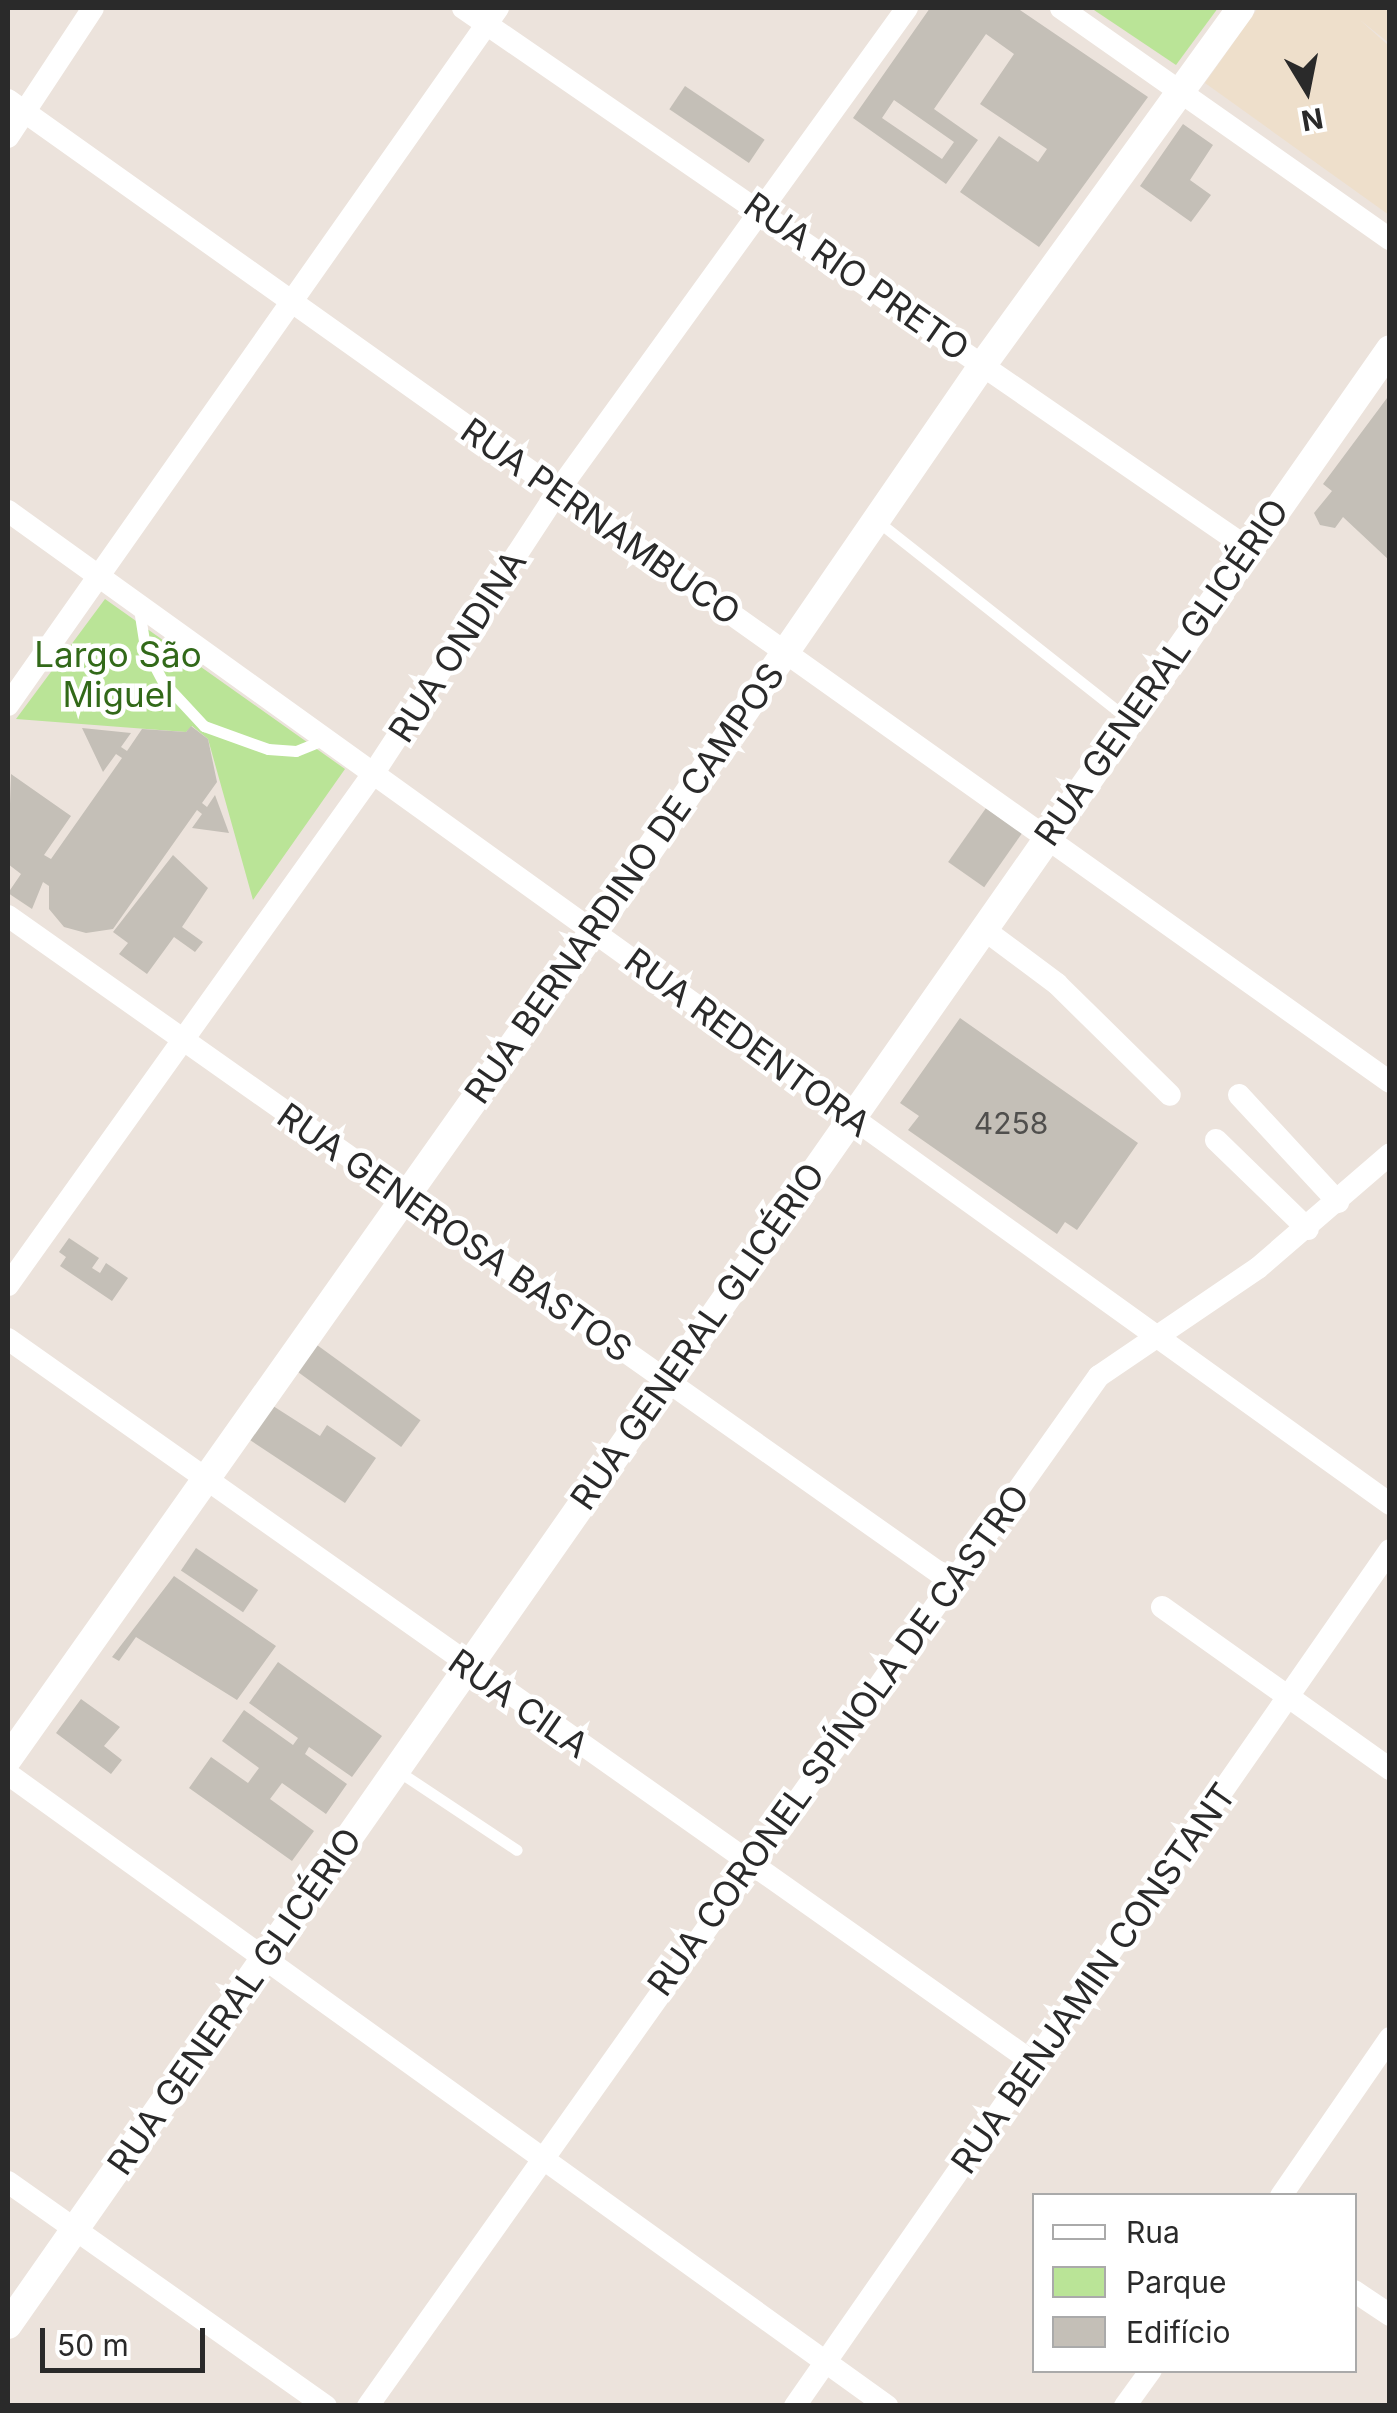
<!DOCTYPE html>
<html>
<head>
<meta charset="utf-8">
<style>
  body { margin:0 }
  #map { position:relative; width:1397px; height:2413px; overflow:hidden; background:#ece3dc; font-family:Inter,sans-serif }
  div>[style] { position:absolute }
  .education>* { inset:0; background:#eedfcb }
  .green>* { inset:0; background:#bae497 }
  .building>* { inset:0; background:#c4bfb7; transform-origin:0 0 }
  .service>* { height:11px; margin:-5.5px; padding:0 5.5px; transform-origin:5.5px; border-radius:5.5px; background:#fff }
  .minor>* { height:22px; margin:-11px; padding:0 11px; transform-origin:11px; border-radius:11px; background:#fff }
  .tertiary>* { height:28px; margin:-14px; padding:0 14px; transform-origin:14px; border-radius:14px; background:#fff }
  span { translate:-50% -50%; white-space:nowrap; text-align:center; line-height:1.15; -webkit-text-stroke:9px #fff; paint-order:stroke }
  .number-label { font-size:30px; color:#504f4d }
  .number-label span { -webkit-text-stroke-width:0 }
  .street-label { font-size:35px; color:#2a2a2a }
  .park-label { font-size:35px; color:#326919 }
  .frame { position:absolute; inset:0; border:10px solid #2a2a2a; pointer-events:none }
  .legend { position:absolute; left:1032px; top:2193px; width:325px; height:180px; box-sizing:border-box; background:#fff; border:2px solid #aaa; margin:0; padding:12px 18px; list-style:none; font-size:30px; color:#2a2a2a }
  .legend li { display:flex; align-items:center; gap:20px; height:50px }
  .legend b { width:50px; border:2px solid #aaa }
  .north { position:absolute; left:1257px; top:40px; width:100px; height:100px; -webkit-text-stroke:8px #fff; paint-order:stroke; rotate:170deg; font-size:28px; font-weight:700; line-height:40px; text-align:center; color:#2a2a2a }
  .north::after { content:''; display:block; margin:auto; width:35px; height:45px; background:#2a2a2a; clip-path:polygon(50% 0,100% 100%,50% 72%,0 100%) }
  .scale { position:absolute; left:40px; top:2328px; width:165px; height:45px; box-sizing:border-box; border:5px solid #2a2a2a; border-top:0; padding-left:12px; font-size:30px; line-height:35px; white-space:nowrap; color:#2a2a2a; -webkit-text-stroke:8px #fff; paint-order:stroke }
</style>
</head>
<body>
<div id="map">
  <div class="education">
    <i style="clip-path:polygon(1258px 8px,1389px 8px,1389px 43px,1360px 20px,1389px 46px,1389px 215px,1205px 83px)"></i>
  </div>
  <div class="green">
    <i style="clip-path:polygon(1091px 8px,1218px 8px,1176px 65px)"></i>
    <i style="clip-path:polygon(105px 599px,345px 769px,253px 900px,208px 739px,192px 726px,186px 732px,16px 719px)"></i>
  </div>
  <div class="building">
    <i style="clip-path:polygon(evenodd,930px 8px,1017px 8px,1148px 97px,1039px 247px,960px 192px,999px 136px,1038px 162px,1047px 149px,980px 104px,1014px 54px,986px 34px,934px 109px,978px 140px,946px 184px,853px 118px,930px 8px,894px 100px,954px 142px,942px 159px,882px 118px,894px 100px)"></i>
    <i style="left:685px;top:86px;width:96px;height:28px;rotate:34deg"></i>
    <i style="clip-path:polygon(1183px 124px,1213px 145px,1190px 180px,1211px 195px,1191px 222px,1140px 186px)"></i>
    <i style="clip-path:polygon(1390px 394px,1390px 561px,1343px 517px,1335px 528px,1320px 525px,1314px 513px,1332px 491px,1323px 484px)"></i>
    <i style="clip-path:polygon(191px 726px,208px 739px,217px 782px,202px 803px,207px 807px,215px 795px,229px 833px,192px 828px,202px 814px,197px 810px,113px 929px,86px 933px,64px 927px,49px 909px,49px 886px,43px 882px,32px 909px,8px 893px,21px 874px,8px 864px,11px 774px,71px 816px,44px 855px,51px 859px,122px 758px,116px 754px,103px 772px,82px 728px,131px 733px,121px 747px,127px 751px,142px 729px,186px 732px)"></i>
    <i style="left:986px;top:808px;width:44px;height:66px;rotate:35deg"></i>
    <i style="clip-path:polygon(173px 855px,208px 888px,182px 927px,203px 942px,195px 952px,174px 937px,147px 974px,119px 954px,128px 943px,113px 932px)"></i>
    <i style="clip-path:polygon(960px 1018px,1138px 1143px,1077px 1230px,1065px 1222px,1057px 1234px,908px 1130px,919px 1116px,900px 1103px)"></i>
    <i style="clip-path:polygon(69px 1238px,99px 1258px,92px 1268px,100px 1273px,106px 1263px,128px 1278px,112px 1301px,60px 1266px,66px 1257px,59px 1252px)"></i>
    <i style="left:317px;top:1345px;width:128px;height:33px;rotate:36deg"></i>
    <i style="clip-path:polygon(270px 1404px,320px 1436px,327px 1425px,376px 1458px,345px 1503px,247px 1438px)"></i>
    <i style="left:196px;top:1548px;width:75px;height:27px;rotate:34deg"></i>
    <i style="clip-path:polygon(174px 1576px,276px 1646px,237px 1700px,136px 1637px,119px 1661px,112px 1657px)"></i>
    <i style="clip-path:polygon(278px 1662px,382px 1736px,352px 1777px,309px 1747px,305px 1754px,347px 1784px,326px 1814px,282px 1783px,270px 1799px,314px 1831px,292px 1861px,189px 1788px,211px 1757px,248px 1783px,259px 1768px,222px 1741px,244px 1710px,293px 1745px,298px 1738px,249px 1703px)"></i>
    <i style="clip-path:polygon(81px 1699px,120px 1727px,104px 1746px,122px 1760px,111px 1774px,56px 1733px)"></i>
  </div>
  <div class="service">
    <i style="left:876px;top:520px;width:321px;rotate:38.3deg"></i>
    <i style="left:139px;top:609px;width:39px;rotate:81deg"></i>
    <i style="left:145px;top:648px;width:40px;rotate:62deg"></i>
    <i style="left:164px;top:683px;width:59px;rotate:47.1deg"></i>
    <i style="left:204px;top:726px;width:68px;rotate:19.8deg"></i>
    <i style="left:268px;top:749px;width:28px;rotate:4deg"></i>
    <i style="left:296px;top:751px;width:32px;rotate:-22deg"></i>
    <i style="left:395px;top:1769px;width:146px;rotate:33.6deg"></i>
  </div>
  <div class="minor">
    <i style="left:463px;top:8px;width:954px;rotate:34.54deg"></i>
    <i style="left:1061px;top:8px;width:402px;rotate:35.1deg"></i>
    <i style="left:8px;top:100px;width:1695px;rotate:35.4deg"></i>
    <i style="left:8px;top:137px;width:154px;rotate:-56.6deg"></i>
    <i style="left:8px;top:511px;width:1702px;rotate:35.7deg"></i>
    <i style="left:8px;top:705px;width:852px;rotate:-54.89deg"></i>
    <i style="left:8px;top:916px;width:1155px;rotate:35.2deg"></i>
    <i style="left:982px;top:928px;width:94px;rotate:36.7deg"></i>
    <i style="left:1057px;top:984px;width:158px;rotate:44.5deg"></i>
    <i style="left:1239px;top:1095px;width:146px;rotate:47.2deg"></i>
    <i style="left:1216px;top:1140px;width:128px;rotate:44.1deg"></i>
    <i style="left:8px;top:1285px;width:632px;rotate:-54.47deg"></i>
    <i style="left:375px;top:771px;width:334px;rotate:-56.8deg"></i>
    <i style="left:558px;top:491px;width:596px;rotate:-54.15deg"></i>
    <i style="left:8px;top:1339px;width:1256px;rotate:35.21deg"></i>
    <i style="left:1162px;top:1607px;width:280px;rotate:35.4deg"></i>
    <i style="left:8px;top:1774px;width:1083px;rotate:35.72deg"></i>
    <i style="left:8px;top:2182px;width:389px;rotate:35.2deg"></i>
    <i style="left:1281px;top:2196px;width:192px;rotate:-55.4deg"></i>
    <i style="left:1354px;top:2291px;width:43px;rotate:33.7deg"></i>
    <i style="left:368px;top:2406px;width:1263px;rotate:-54.64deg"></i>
    <i style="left:1099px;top:1376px;width:192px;rotate:-34.2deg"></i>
    <i style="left:1258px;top:1268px;width:174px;rotate:-40.8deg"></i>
    <i style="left:795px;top:2406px;width:1042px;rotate:-55.2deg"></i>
    <i style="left:1125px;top:2406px;width:44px;rotate:-54.2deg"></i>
  </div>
  <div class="tertiary">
    <i style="left:8px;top:1759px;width:1013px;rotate:-54.73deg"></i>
    <i style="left:593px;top:932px;width:690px;rotate:-55.5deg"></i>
    <i style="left:984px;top:363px;width:438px;rotate:-54.1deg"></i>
    <i style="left:8px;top:2325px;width:2411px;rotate:-55.03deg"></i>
  </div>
  <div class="number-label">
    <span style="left:1011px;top:1123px">4258</span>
  </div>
  <div class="street-label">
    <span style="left:857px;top:276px;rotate:35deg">RUA RIO PRETO</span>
    <span style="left:601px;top:521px;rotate:35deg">RUA PERNAMBUCO</span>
    <span style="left:457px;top:646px;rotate:-57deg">RUA ONDINA</span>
    <span style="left:1161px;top:672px;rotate:-55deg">RUA GENERAL GLICÉRIO</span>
    <span style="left:624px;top:883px;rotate:-55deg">RUA BERNARDINO DE CAMPOS</span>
    <span style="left:748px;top:1042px;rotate:36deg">RUA REDENTORA</span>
    <span style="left:455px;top:1232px;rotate:35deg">RUA GENEROSA BASTOS</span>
    <span style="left:697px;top:1336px;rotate:-55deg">RUA GENERAL GLICÉRIO</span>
    <span style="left:519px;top:1703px;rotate:35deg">RUA CILA</span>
    <span style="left:838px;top:1740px;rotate:-54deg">RUA CORONEL SPÍNOLA DE CASTRO</span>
    <span style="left:1093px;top:1978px;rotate:-55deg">RUA BENJAMIN CONSTANT</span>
    <span style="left:234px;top:2001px;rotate:-55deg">RUA GENERAL GLICÉRIO</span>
  </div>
  <div class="park-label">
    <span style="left:118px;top:674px">Largo São<br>Miguel</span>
  </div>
  <div class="frame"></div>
  <ul class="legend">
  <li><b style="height:12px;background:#fff"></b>Rua</li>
  <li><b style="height:28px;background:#bae497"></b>Parque</li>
  <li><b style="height:28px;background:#c4bfb7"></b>Edifício</li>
  </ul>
  <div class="north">N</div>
  <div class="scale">50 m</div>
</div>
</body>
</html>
